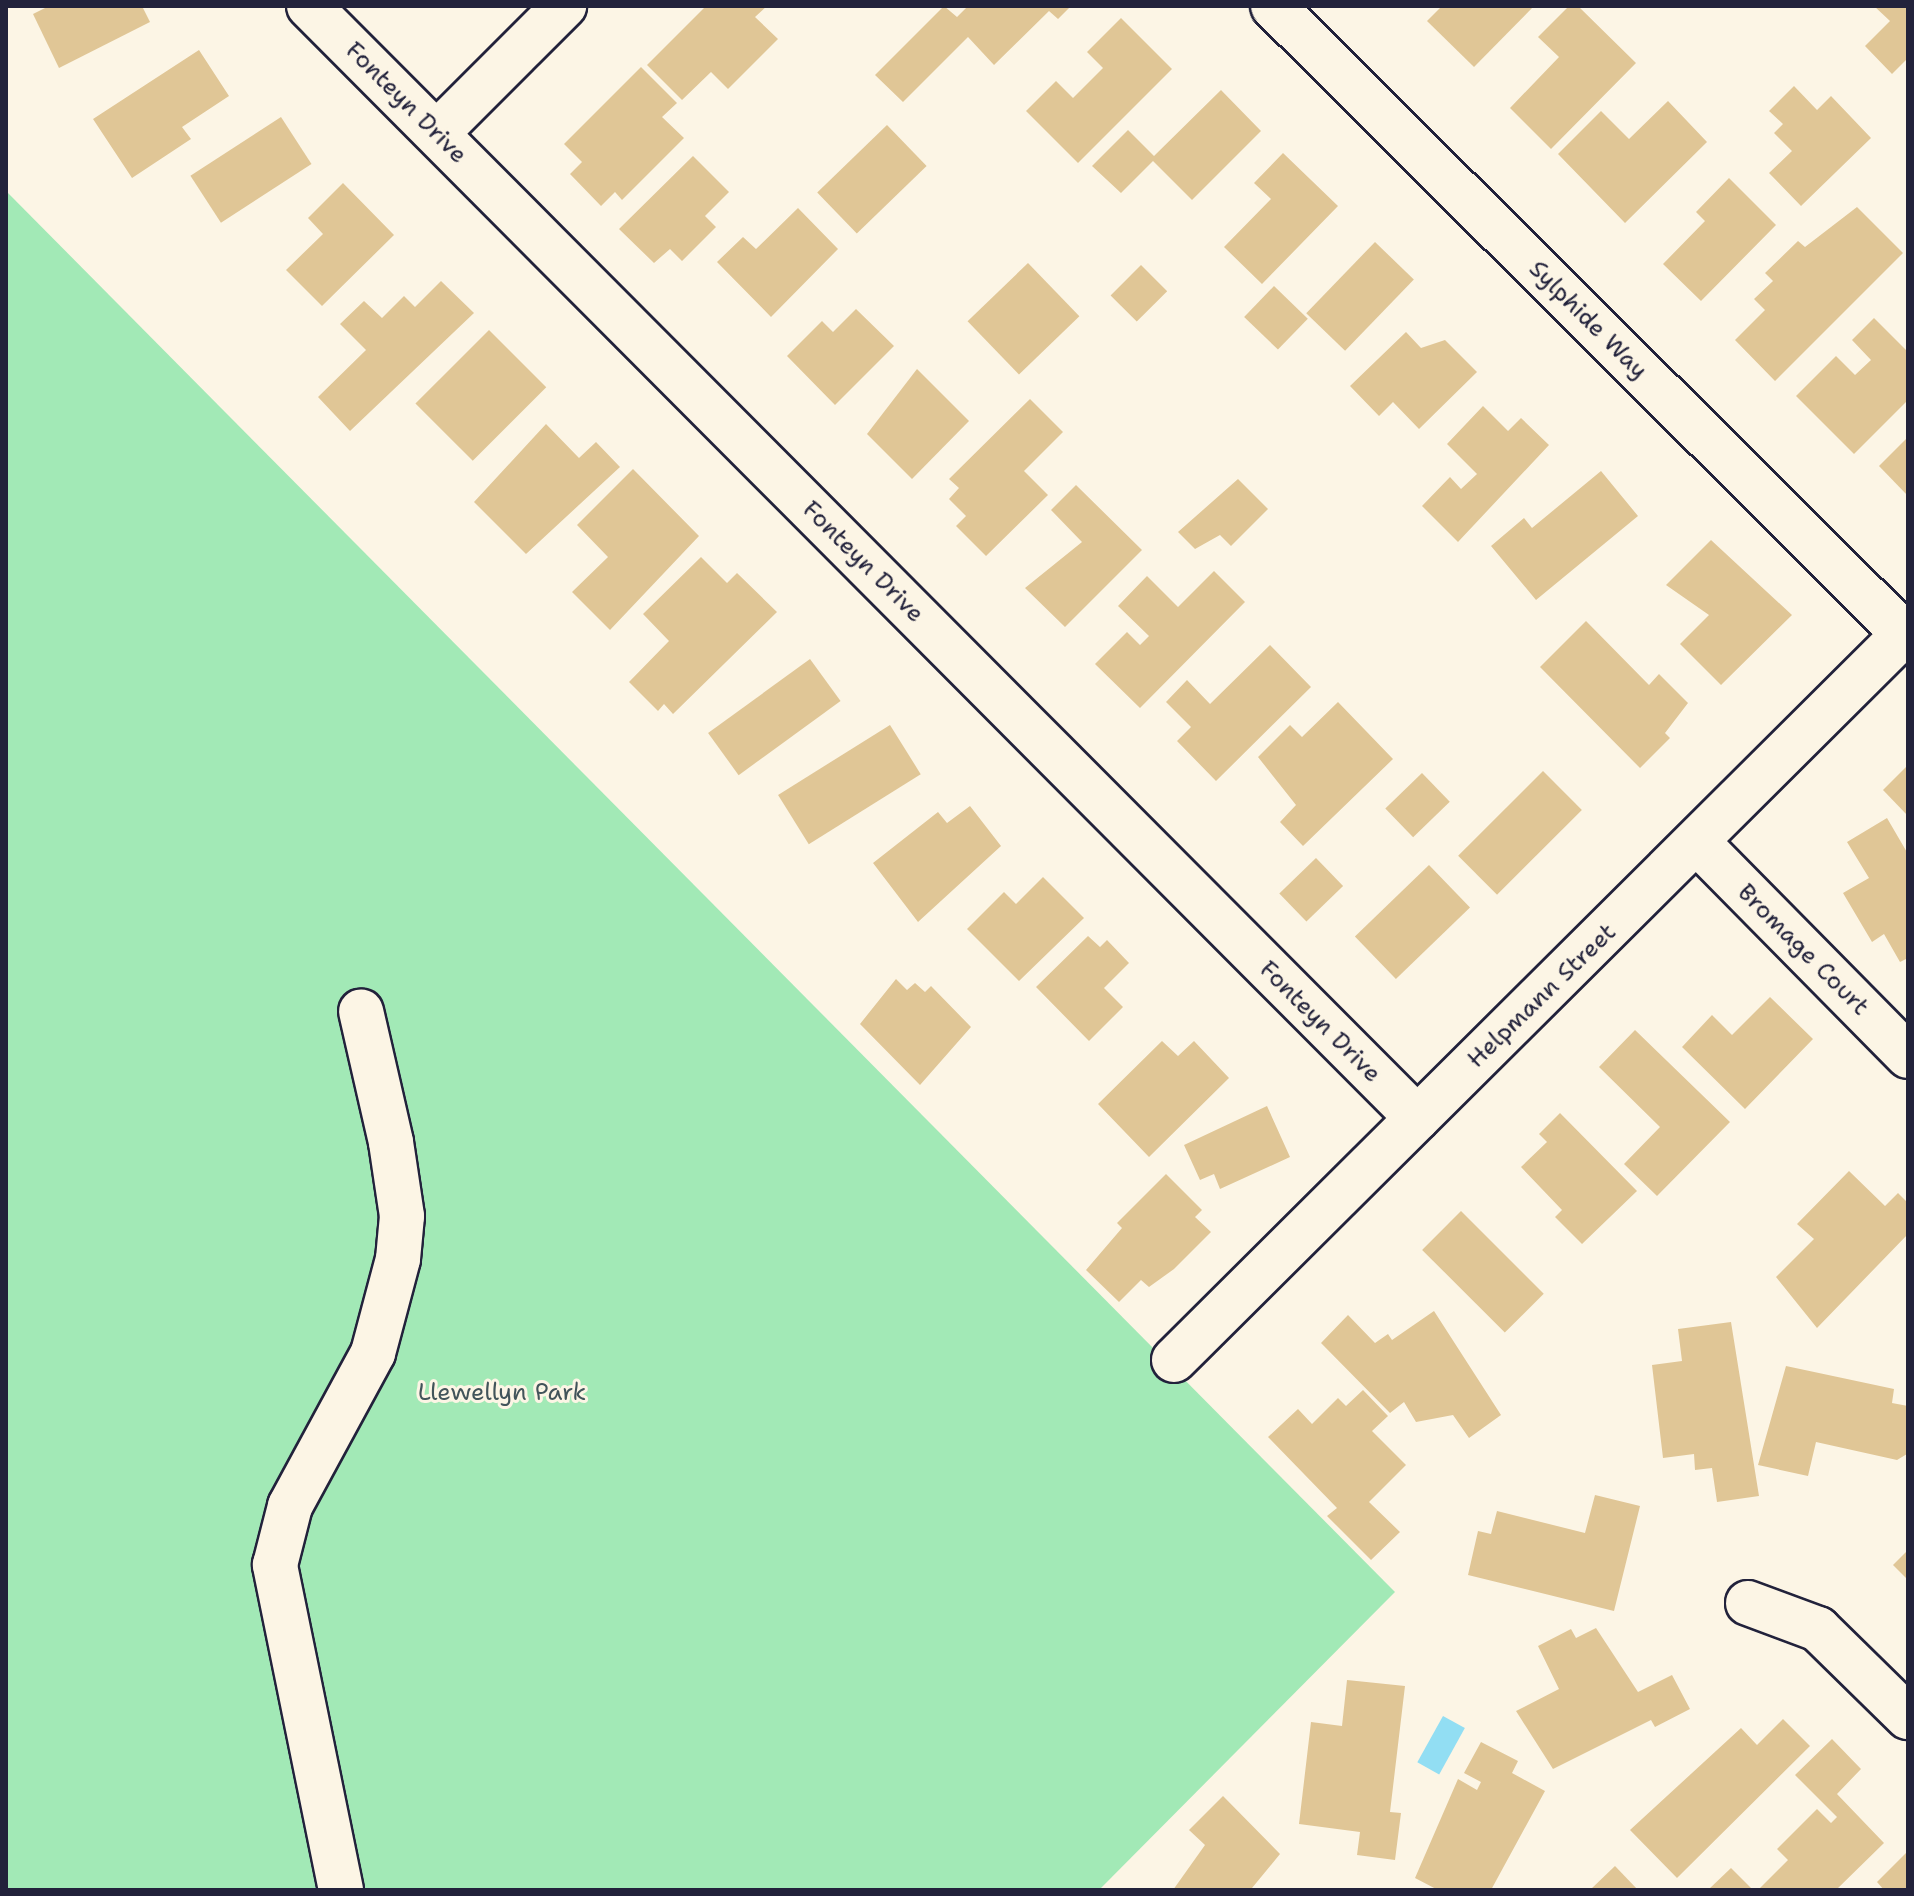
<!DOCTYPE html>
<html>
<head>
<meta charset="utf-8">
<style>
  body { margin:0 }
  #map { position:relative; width:1914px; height:1896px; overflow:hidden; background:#fcf5e5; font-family:"Shantell Sans",sans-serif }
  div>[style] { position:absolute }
  .green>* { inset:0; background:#a2e9b6 }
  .water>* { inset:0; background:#92def3; transform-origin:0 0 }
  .building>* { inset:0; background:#e0c696; transform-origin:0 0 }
  .roads { filter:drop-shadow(2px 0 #22223b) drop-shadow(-2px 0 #22223b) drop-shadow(0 2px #22223b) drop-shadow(0 -2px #22223b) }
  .minor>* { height:44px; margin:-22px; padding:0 22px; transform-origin:22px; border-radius:22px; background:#fcf5e5 }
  span { translate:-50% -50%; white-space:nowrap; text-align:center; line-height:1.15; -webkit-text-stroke:6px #fcf5e5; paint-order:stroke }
  .street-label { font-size:24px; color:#22223b }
  .park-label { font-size:24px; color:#42545a }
  .frame { position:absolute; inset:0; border:8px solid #22223b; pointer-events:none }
</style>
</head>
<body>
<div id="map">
  <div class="green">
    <i style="clip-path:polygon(6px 191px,1395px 1592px,1099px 1890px,6px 1890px)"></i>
  </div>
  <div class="water">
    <i style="left:1443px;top:1716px;width:25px;height:53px;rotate:29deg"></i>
  </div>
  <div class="building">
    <i style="clip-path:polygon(49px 6px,142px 6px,150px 22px,59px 68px,33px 14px)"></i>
    <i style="clip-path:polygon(706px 6px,767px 6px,755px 17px,778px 39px,728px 89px,711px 72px,682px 100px,647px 65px)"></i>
    <i style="clip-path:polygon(944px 6px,957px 17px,968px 6px,1071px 6px,1058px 19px,1049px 11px,994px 65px,968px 37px,903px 102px,875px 75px)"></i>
    <i style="clip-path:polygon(1442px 6px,1534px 6px,1474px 67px,1427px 21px)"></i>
    <i style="clip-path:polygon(1569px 6px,1578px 6px,1636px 63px,1551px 149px,1510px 108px,1559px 57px,1538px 37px)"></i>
    <i style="clip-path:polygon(1874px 6px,1908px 6px,1908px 58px,1892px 74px,1865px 46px,1890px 21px)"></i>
    <i style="clip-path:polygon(1121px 18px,1172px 69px,1078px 163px,1026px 111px,1056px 81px,1073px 98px,1103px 68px,1087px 52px)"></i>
    <i style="clip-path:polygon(199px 50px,229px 96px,182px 127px,191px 139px,132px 178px,93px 119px)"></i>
    <i style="clip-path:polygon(641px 67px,677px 103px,662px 117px,684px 138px,622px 200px,615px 192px,601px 206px,570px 174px,582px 162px,564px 144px)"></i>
    <i style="clip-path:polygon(1794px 86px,1817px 110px,1831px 96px,1871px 138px,1801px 206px,1769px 173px,1792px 151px,1774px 133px,1783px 124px,1769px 111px)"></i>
    <i style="clip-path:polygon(1221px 90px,1261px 131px,1192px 200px,1153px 161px,1121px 193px,1092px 166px,1128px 130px,1154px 156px)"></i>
    <i style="clip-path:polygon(1668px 101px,1707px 142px,1625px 223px,1558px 154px,1601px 111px,1629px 139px)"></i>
    <i style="left:281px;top:117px;width:56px;height:108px;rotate:57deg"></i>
    <i style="left:887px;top:125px;width:57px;height:97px;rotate:46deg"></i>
    <i style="clip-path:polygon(1283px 153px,1338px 206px,1262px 284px,1224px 247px,1271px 199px,1254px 183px)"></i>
    <i style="clip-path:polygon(693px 156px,729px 192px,705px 216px,716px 227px,682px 261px,670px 249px,654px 263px,619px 229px)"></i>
    <i style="clip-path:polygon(1729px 178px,1776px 225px,1701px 301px,1663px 264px,1705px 221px,1696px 212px)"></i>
    <i style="clip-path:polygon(343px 183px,394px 235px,322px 306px,286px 270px,323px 234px,308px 218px)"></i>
    <i style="clip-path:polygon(1857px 207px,1903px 253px,1775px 381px,1735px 340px,1765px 310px,1754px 299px,1773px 281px,1765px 273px,1798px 241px,1805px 247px)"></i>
    <i style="clip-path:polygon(798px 208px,838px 249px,771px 317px,717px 262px,743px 237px,756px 249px)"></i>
    <i style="left:1375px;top:242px;width:54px;height:99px;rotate:44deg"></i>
    <i style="left:1028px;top:263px;width:74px;height:84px;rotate:46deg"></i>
    <i style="left:1141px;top:265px;width:37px;height:43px;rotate:45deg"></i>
    <i style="clip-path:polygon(441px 281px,474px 313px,350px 431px,318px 397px,366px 350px,340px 324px,364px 301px,382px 318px,404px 296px,415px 307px)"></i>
    <i style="left:1274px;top:286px;width:47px;height:43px;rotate:44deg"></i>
    <i style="clip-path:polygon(856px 309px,894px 346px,835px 405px,787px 356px,822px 321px,833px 332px)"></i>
    <i style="clip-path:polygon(1874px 318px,1908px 352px,1908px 400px,1854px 454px,1796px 396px,1836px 356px,1855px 375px,1871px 360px,1852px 340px)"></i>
    <i style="left:489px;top:330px;width:81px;height:104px;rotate:45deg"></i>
    <i style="clip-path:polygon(1406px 332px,1421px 348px,1445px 340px,1477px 372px,1419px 429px,1393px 402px,1379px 416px,1350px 386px)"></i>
    <i style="clip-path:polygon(917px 369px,969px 421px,912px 479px,867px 434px)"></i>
    <i style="clip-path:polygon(1030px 399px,1063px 432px,1024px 471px,1048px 495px,986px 556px,956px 526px,966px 516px,949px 499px,959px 488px,949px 479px)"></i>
    <i style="clip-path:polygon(1483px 406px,1508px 431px,1521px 418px,1549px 445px,1458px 542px,1422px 506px,1450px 477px,1461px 489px,1477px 474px,1447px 444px)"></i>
    <i style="clip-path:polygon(546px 424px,579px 458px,596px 442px,620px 467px,526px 554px,474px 502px)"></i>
    <i style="clip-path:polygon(1908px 437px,1908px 496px,1879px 466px)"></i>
    <i style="clip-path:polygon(633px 469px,699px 536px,610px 630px,572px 592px,608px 557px,577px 525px)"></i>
    <i style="clip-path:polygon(1601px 471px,1638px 516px,1536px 600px,1491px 546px,1524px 518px,1532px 528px)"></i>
    <i style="clip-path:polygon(1238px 479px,1268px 509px,1231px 546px,1220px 535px,1195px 549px,1178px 532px)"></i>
    <i style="clip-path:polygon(1076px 485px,1142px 550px,1065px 627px,1025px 588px,1082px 542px,1051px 510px)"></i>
    <i style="clip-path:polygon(1711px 540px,1792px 615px,1721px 685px,1680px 644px,1709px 615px,1666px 585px)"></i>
    <i style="clip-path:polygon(701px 557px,727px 583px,737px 573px,777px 612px,673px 714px,664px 704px,658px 711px,629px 682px,669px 641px,643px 614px)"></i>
    <i style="clip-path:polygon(1214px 571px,1245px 602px,1140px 708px,1095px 664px,1127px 632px,1140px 645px,1149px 636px,1118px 606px,1147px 576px,1178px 607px)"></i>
    <i style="clip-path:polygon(1586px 621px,1649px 685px,1659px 674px,1688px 703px,1665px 733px,1670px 738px,1640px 768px,1540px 667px)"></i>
    <i style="clip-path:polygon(1270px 645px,1311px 687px,1216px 781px,1177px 741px,1191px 727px,1166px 702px,1187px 680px,1210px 704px)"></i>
    <i style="left:810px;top:659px;width:52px;height:126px;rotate:54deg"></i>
    <i style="clip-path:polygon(1338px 702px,1393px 759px,1303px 846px,1280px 822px,1296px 805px,1258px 757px,1290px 725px,1302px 737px)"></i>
    <i style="left:890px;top:725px;width:58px;height:132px;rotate:58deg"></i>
    <i style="clip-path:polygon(1908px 765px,1908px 816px,1883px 790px)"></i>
    <i style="left:1543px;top:771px;width:55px;height:120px;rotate:45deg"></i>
    <i style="left:1422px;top:773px;width:40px;height:51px;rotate:46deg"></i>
    <i style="clip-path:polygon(970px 806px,1001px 846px,918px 922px,873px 863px,938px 812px,947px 823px)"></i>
    <i style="clip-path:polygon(1887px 818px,1908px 854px,1908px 958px,1900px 962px,1884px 934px,1872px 942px,1843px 893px,1869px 878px,1847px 842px)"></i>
    <i style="left:1316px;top:858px;width:39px;height:51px;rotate:46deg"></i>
    <i style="left:1429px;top:865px;width:59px;height:103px;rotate:46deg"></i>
    <i style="clip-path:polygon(1043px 877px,1084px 918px,1019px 981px,967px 929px,1004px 892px,1016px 904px)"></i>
    <i style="clip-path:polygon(1088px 936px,1100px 947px,1107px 940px,1129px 963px,1104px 988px,1123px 1007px,1089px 1041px,1036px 987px)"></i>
    <i style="clip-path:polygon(896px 979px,907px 990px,915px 983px,925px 992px,931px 986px,971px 1027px,920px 1085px,860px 1024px)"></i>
    <i style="clip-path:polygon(1770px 997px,1813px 1039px,1745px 1109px,1682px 1047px,1712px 1015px,1732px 1035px)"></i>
    <i style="clip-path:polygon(1635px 1030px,1730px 1122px,1657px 1196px,1624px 1164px,1660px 1127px,1599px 1067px)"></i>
    <i style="clip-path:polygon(1162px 1041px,1178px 1056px,1194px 1041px,1229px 1078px,1149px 1157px,1098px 1104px)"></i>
    <i style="clip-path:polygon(1267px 1106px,1290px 1157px,1220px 1189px,1214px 1174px,1200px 1180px,1184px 1145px)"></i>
    <i style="clip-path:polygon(1560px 1113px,1637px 1191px,1582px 1244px,1555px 1217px,1562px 1210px,1521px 1167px,1547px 1142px,1539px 1134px)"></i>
    <i style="clip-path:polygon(1849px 1171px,1885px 1206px,1898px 1193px,1908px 1203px,1908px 1234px,1817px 1328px,1776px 1277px,1814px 1239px,1797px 1224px)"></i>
    <i style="clip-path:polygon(1166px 1174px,1202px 1210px,1195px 1217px,1211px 1232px,1174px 1269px,1149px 1287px,1141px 1280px,1119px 1302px,1086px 1270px,1122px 1228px,1117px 1223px)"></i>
    <i style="left:1461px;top:1211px;width:117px;height:55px;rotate:45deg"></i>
    <i style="clip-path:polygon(1434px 1311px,1501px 1415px,1469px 1438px,1453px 1415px,1416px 1422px,1404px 1402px,1390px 1413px,1321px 1343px,1348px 1315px,1375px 1343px,1388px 1334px,1392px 1340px)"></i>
    <i style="clip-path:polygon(1731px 1322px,1759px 1496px,1717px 1502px,1712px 1468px,1695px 1470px,1694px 1454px,1663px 1458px,1652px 1365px,1682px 1361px,1678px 1329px)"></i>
    <i style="clip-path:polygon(1786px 1366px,1894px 1389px,1892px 1403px,1908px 1406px,1907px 1454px,1897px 1460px,1816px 1442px,1808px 1476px,1758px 1465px)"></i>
    <i style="clip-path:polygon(1363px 1390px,1388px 1416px,1372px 1431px,1406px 1465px,1369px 1502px,1400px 1532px,1371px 1560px,1327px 1516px,1337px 1508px,1268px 1437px,1298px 1409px,1312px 1424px,1338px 1398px,1346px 1406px)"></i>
    <i style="clip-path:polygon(1595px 1495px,1640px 1506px,1614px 1611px,1468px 1575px,1478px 1531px,1491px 1534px,1497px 1511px,1585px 1533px)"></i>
    <i style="clip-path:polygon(1908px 1550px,1908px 1580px,1893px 1565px)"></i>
    <i style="clip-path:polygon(1596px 1628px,1638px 1692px,1672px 1675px,1690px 1709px,1655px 1727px,1651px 1720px,1553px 1769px,1516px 1711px,1559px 1689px,1538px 1646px,1571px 1629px,1576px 1638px)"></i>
    <i style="clip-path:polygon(1347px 1680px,1405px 1686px,1390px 1812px,1401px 1813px,1395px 1860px,1357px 1855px,1360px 1832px,1299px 1824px,1311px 1722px,1342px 1726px)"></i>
    <i style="clip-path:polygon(1783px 1719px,1810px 1746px,1677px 1878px,1630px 1830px,1741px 1728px,1757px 1745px)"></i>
    <i style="clip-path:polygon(1832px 1739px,1861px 1769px,1837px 1794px,1884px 1843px,1836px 1890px,1758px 1890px,1788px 1860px,1777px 1849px,1817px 1809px,1831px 1823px,1837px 1817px,1795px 1775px)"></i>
    <i style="clip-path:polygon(1481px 1742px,1518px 1761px,1512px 1773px,1545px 1791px,1491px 1890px,1438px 1890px,1415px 1878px,1458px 1779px,1477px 1790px,1481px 1782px,1464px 1773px)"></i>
    <i style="clip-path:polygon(1223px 1796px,1280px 1854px,1252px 1888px,1173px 1890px,1205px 1845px,1189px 1830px)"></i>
    <i style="clip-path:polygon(1908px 1851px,1908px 1890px,1884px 1890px,1877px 1882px)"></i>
    <i style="clip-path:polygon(1615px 1866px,1638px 1890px,1590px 1890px)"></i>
    <i style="clip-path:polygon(1731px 1868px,1753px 1890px,1708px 1890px)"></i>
  </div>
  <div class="roads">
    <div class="minor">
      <i style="left:309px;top:6px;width:1570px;rotate:45.1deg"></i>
      <i style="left:1273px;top:6px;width:890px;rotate:44.86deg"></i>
      <i style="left:437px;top:133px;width:180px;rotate:-45deg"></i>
      <i style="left:1698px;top:843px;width:299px;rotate:45.4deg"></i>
      <i style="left:1174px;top:1360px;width:1035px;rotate:-44.84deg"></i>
      <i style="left:1748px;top:1603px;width:75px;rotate:20.4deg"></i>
      <i style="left:1818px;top:1629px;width:126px;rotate:44.4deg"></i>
      <i style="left:341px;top:1890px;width:332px;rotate:-101.5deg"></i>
      <i style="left:275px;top:1565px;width:61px;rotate:-75.7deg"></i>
      <i style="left:290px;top:1506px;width:174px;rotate:-61.5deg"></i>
      <i style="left:373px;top:1353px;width:97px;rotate:-75.1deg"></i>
      <i style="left:398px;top:1259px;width:43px;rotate:-84.7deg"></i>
      <i style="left:402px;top:1216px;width:75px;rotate:-98.5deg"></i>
      <i style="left:391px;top:1142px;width:134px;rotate:-102.9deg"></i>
    </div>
  </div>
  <div class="street-label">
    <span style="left:406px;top:103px;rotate:45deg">Fonteyn Drive</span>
    <span style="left:1588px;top:320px;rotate:45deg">Sylphide Way</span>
    <span style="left:863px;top:562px;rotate:45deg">Fonteyn Drive</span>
    <span style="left:1803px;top:950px;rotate:45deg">Bromage Court</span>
    <span style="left:1542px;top:996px;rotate:-44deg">Helpmann Street</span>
    <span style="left:1320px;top:1022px;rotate:45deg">Fonteyn Drive</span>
  </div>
  <div class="park-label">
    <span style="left:502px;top:1393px">Llewellyn Park</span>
  </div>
  <div class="frame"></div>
</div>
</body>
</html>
